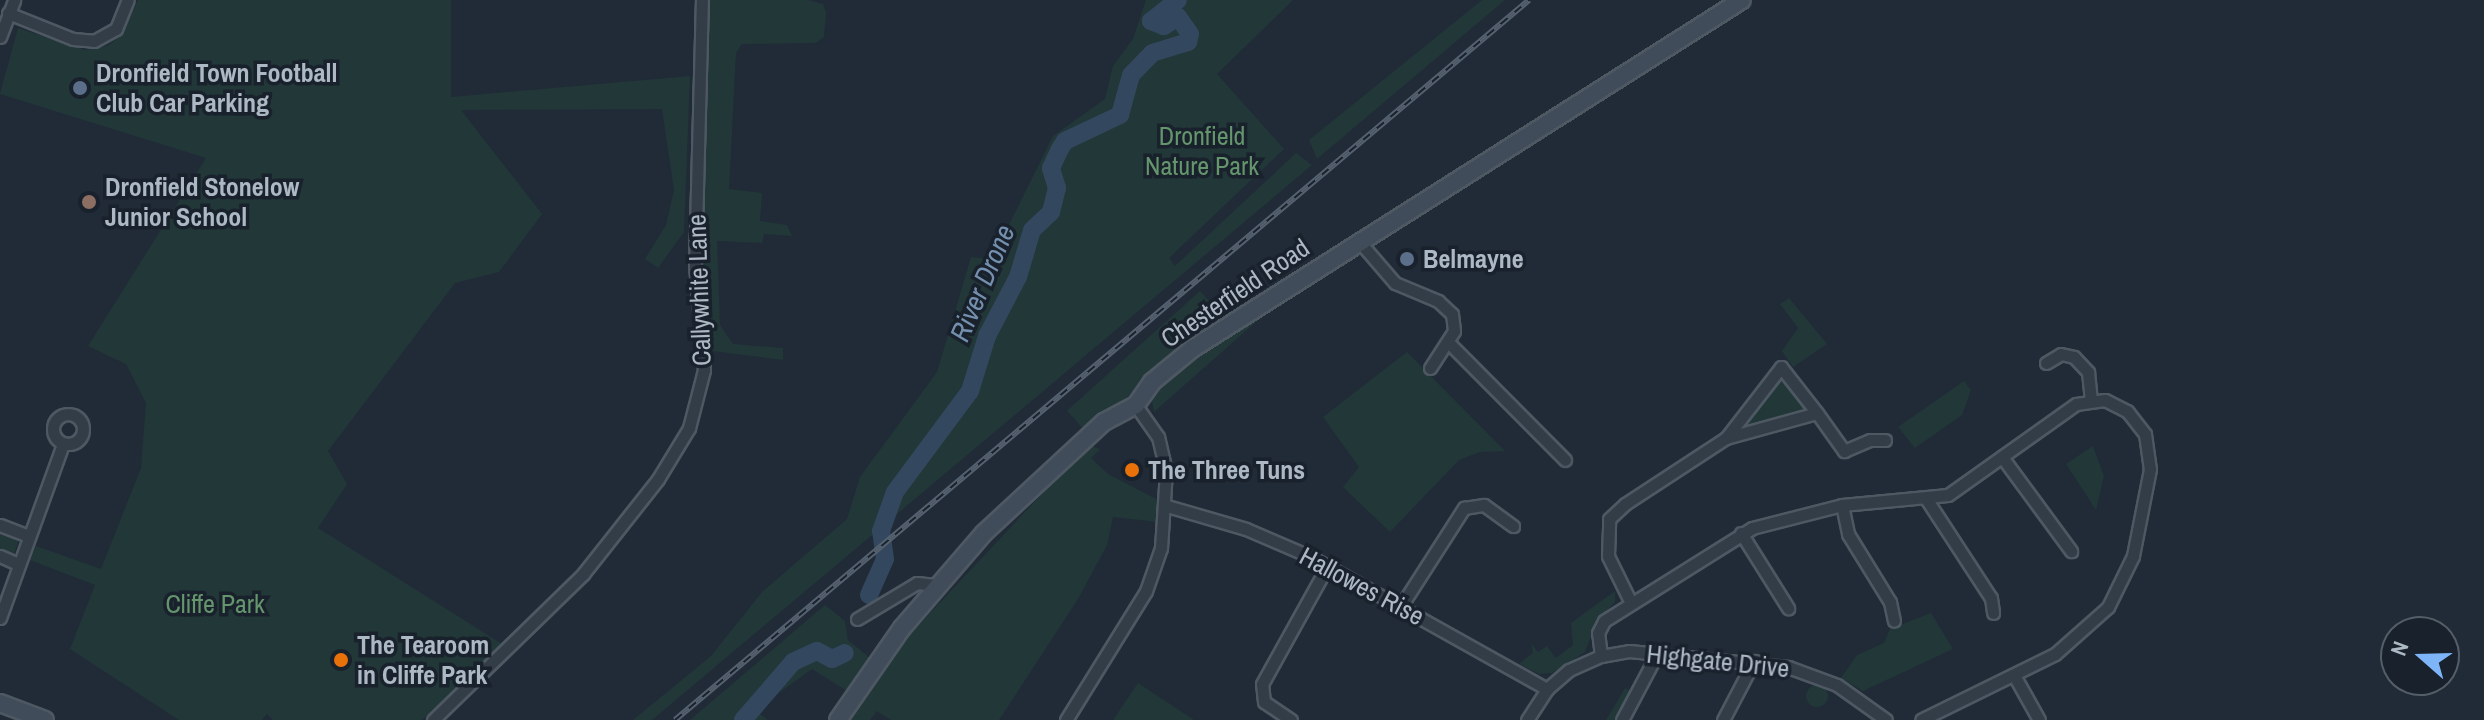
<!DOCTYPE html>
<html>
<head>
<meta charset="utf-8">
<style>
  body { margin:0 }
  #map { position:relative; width:2484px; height:720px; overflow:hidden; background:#202b37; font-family:"Archivo Narrow",sans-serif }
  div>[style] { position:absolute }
  .green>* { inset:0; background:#223738; transform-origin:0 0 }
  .round { border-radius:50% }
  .river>* { height:18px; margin:-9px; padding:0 9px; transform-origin:9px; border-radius:9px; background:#33485f }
  .roads { filter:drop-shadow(2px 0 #4e5863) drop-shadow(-2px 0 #4e5863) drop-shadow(0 2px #4e5863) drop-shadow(0 -2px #4e5863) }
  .minor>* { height:11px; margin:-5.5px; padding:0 5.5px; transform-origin:5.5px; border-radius:5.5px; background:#333d48 }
  .minor>.ring { margin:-5.5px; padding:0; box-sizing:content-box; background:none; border:11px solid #333d48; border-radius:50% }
  .secondary>* { height:16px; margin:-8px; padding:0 8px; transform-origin:8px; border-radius:8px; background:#414c5b }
  .rail>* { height:6px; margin-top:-3px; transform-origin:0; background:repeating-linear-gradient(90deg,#19222c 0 9px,#55616f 0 18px); box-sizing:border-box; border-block:2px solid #55616f }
  .dots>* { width:22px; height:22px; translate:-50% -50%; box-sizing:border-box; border:4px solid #19222c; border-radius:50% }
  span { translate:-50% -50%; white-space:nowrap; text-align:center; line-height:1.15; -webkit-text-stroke:7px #19222c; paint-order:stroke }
  .poi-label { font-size:26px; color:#adb8c5; font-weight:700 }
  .left { translate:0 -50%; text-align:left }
  .park-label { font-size:26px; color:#65956d }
  .street-label { font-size:26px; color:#adb8c5 }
  .water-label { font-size:28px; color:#7490ae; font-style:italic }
  .north { position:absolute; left:2380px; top:616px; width:80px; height:80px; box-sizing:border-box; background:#19222c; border:2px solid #545e69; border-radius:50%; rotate:290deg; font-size:22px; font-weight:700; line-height:32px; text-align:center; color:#adb8c5 }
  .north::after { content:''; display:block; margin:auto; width:28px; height:36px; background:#7eb5f9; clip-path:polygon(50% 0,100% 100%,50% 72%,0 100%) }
</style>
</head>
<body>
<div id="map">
  <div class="green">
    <i style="clip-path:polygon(138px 0,451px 0,451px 97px,690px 76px,684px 232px,658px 268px,645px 259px,666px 225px,674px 190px,662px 109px,461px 110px,542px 214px,499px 272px,455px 283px,328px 451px,347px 484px,318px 528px,502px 644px,422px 720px,273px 720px,267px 714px,262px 720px,179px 720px,70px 649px,95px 585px,30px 560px,36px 546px,101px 569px,141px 468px,146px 403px,126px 364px,88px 346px,206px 158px,0 94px,18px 28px,85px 50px,107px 46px,121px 36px)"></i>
    <i style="clip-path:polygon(709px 0,808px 0,823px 4px,826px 13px,824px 37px,816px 43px,742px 44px,736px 53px,729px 189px,762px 193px,760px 221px,787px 225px,792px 236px,764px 234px,762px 243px,717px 241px,720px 325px,733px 344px,783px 348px,783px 360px,713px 351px,700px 266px)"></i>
    <i style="clip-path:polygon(1146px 0,1293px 0,1217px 74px,1284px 149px,1169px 258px,1175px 266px,1296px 153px,1312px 165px,652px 720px,633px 720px,711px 656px,762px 592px,847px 519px,860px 477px,937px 372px,971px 257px,992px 259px,1053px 136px,1105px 99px,1113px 66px,1133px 39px)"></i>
    <i style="clip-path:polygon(1482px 0,1505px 0,1317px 159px,1309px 140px)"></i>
    <i style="left:1200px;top:291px;width:30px;height:179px;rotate:48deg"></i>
    <i style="clip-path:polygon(1789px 298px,1827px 344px,1793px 367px,1782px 351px,1798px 328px,1780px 304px)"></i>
    <i style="clip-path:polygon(1275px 305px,1154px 412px,1151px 395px,1156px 387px,1225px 332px)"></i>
    <i style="clip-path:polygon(1407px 352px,1505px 451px,1480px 452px,1459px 460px,1390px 532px,1343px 487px,1359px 467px,1323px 417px)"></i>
    <i style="clip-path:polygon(1779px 375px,1805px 405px,1803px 411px,1739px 431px)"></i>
    <i style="clip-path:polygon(1964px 381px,1971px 390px,1962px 415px,1915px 448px,1898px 427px)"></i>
    <i style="clip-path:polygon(1088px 445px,1100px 449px,1091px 458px,1108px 474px,1160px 501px,1158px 522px,1113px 517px,1107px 545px,1078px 599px,999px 720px,891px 720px,877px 711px,870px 720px,847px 720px,901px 644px)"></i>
    <i style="clip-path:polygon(2093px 446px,2104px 476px,2096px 510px,2066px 464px)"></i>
    <i style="clip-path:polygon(0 530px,20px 537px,13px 557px,0 552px)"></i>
    <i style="clip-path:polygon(1615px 591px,1615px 602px,1597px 621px,1585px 652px,1552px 673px,1539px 674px,1519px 664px,1533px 653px,1531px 643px,1538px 652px,1547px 646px,1556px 658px,1573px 645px,1571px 623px)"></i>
    <i style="clip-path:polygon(825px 605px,845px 621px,848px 640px,870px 658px,847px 691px,812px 669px,755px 710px,768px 720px,690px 720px)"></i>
    <i style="clip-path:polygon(1931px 613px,1953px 649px,1863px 691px,1841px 678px,1857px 655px,1884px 643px,1890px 629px)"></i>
    <i style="clip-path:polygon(1138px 683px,1194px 720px,1113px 720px)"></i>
    <i class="round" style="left:1806px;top:685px;width:22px;height:22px"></i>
    <i style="clip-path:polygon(1625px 688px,1632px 691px,1617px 720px,1606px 720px)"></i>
  </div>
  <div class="river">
    <i style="left:869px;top:595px;width:39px;rotate:-66deg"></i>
    <i style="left:885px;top:559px;width:28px;rotate:-98deg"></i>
    <i style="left:881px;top:531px;width:41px;rotate:-70.3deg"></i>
    <i style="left:895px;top:492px;width:126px;rotate:-53.4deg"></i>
    <i style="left:970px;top:391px;width:58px;rotate:-72.8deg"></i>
    <i style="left:987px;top:336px;width:67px;rotate:-62.3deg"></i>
    <i style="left:1018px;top:277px;width:49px;rotate:-73.4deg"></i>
    <i style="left:1032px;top:230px;width:26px;rotate:-43deg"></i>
    <i style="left:1051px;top:212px;width:25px;rotate:-76deg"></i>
    <i style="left:1057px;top:188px;width:21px;rotate:-107deg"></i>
    <i style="left:1051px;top:168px;width:21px;rotate:-65deg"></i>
    <i style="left:1060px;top:149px;width:9px;rotate:-58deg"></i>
    <i style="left:1065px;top:141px;width:61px;rotate:-25.3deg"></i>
    <i style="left:1120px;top:115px;width:41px;rotate:-74.6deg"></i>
    <i style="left:1131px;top:75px;width:30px;rotate:-46deg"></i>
    <i style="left:1152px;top:53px;width:38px;rotate:-17deg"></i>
    <i style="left:1188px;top:42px;width:8px;rotate:-76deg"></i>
    <i style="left:1190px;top:34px;width:21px;rotate:-125deg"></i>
    <i style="left:1178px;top:17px;width:17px;rotate:147deg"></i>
    <i style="left:1164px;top:26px;width:14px;rotate:-159deg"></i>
    <i style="left:1151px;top:21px;width:34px;rotate:-38deg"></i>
    <i style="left:743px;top:720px;width:77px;rotate:-49.2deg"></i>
    <i style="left:793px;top:662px;width:26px;rotate:-25deg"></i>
    <i style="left:817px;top:651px;width:17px;rotate:28deg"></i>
    <i style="left:832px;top:659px;width:14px;rotate:-25deg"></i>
  </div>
  <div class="roads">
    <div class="minor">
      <i style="left:8px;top:13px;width:70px;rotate:21.8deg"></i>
      <i style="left:73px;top:39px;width:21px;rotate:5deg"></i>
      <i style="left:94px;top:41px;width:25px;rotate:-29deg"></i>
      <i style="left:116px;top:29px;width:31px;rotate:-68deg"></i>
      <i style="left:0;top:37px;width:40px;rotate:-69deg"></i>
      <i style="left:1358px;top:240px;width:57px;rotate:49.3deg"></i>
      <i style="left:1395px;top:283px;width:47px;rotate:22.7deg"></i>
      <i style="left:1438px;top:301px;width:19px;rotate:43deg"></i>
      <i style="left:1452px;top:314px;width:17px;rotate:83deg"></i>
      <i style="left:1454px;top:331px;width:44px;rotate:123deg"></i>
      <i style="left:1448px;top:342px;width:166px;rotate:45.2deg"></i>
      <i style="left:2046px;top:363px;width:17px;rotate:-31deg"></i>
      <i style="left:2061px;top:354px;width:13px;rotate:13deg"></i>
      <i style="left:2074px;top:357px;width:21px;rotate:47deg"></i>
      <i style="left:2088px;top:372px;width:27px;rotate:84deg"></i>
      <i class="ring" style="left:53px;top:414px;width:19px;height:19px"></i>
      <i style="left:1726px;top:438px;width:90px;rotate:-52.2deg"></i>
      <i style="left:1781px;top:367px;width:58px;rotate:52deg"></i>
      <i style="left:2002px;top:457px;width:117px;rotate:53.7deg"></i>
      <i style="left:1927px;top:500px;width:117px;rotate:56.9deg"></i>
      <i style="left:1991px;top:598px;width:15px;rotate:82deg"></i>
      <i style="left:1842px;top:505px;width:30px;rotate:78deg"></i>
      <i style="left:1848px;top:534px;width:80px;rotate:58.3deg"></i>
      <i style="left:1890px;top:602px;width:19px;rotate:78deg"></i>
      <i style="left:1167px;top:506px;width:82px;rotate:16.2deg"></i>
      <i style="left:1246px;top:529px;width:69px;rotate:23.2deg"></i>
      <i style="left:1309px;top:556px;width:273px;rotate:29.2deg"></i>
      <i style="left:0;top:525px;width:31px;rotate:21deg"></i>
      <i style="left:1741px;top:533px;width:89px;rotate:57.9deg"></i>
      <i style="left:0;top:556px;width:20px;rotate:24deg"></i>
      <i style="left:1631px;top:603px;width:52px;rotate:-116.1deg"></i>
      <i style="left:1608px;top:556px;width:37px;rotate:-88deg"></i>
      <i style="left:1609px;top:519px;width:22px;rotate:-43deg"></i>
      <i style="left:1625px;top:504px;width:121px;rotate:-33.2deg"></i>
      <i style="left:1726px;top:438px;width:94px;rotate:-15.4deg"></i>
      <i style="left:1817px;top:413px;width:47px;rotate:54.6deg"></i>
      <i style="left:1844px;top:451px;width:28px;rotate:-23deg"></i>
      <i style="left:1870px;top:440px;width:15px"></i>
      <i style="left:1401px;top:606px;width:117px;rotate:-57.3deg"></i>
      <i style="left:1464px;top:508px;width:20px;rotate:-9deg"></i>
      <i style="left:1484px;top:505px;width:36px;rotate:36deg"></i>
      <i style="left:0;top:618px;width:185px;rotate:-70.1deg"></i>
      <i style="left:857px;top:619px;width:70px;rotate:-31deg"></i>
      <i style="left:917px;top:583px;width:18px;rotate:6deg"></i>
      <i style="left:1601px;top:656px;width:23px;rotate:-97deg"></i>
      <i style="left:1598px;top:633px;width:13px;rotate:-63deg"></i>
      <i style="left:1604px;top:621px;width:175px;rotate:-32.1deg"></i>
      <i style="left:1752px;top:528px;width:93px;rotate:-14.3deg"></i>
      <i style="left:1842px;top:505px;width:106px;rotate:-5.4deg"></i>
      <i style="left:1948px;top:495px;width:157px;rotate:-35.4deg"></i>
      <i style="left:2076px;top:404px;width:29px;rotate:-8deg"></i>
      <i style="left:2105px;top:400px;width:25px;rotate:27deg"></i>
      <i style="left:2127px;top:411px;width:29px;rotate:52deg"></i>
      <i style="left:2145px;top:434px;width:35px;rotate:82deg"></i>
      <i style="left:2150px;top:469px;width:89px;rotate:101.1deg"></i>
      <i style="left:2133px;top:556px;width:57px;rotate:116.1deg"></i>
      <i style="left:2108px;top:607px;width:71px;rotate:138.4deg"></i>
      <i style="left:2055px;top:654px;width:149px;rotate:153.8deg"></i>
      <i style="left:2015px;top:677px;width:49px;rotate:60.8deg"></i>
      <i style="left:433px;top:720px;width:209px;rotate:-44.2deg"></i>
      <i style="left:583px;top:574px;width:121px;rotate:-51.7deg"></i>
      <i style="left:658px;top:479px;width:60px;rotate:-58.7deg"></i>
      <i style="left:689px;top:428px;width:60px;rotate:-75.5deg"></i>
      <i style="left:704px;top:370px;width:105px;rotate:-94.9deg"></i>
      <i style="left:695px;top:265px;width:265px;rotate:-88.5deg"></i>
      <i style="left:1066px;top:720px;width:152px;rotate:-58.2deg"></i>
      <i style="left:1146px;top:591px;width:46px;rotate:-70.8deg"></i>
      <i style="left:1161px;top:548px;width:77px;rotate:-86.3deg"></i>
      <i style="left:1166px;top:471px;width:35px;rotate:-103deg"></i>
      <i style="left:1158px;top:437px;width:39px;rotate:-125deg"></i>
      <i style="left:1291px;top:720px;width:32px;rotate:-146deg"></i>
      <i style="left:1264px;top:702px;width:18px;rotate:-96deg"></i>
      <i style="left:1262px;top:684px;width:136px;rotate:-61deg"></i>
      <i style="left:1527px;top:720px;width:37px;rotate:-57deg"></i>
      <i style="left:1547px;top:689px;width:29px;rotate:-41deg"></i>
      <i style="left:1569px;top:670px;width:35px;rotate:-24deg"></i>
      <i style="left:1601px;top:656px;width:28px;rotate:-10deg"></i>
      <i style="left:1629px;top:651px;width:160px;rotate:5.7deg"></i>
      <i style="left:1788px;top:667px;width:52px;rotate:20.2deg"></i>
      <i style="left:1837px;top:685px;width:60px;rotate:35.5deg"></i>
      <i style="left:1622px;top:720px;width:77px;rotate:-62.1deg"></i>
      <i style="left:1723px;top:720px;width:67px;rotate:-62.3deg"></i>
    </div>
    <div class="secondary">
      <i style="left:0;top:703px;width:48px;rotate:20.7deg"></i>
      <i style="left:838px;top:720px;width:112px;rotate:-55.2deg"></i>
      <i style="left:902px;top:628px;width:125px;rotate:-49.2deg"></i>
      <i style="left:984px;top:533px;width:163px;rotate:-42.8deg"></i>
      <i style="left:1104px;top:422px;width:36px;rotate:-28deg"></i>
      <i style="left:1136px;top:405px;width:28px;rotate:-55deg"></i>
      <i style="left:1152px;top:382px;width:52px;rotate:-39.5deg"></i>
      <i style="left:1192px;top:349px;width:651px;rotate:-32.4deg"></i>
    </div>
  </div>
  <div class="rail">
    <i style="left:675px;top:720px;width:1117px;rotate:-40.13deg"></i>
  </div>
  <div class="dots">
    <i style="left:80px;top:88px;background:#5c6f8a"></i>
    <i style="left:89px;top:202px;background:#8d6e63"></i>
    <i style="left:1407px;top:259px;background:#5c6f8a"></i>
    <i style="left:1132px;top:470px;background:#e8710a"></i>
    <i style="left:341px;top:660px;background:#e8710a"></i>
  </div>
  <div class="poi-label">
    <span class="left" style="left:96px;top:88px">Dronfield Town Football<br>Club Car Parking</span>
    <span class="left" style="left:105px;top:202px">Dronfield Stonelow<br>Junior School</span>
    <span class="left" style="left:1423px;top:259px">Belmayne</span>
    <span class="left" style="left:1148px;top:470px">The Three Tuns</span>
    <span class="left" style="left:357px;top:660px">The Tearoom<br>in Cliffe Park</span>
  </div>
  <div class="park-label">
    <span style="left:1202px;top:151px">Dronfield<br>Nature Park</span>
    <span style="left:215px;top:604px">Cliffe Park</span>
  </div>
  <div class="street-label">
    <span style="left:699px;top:290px;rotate:-92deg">Callywhite Lane</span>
    <span style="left:1235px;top:293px;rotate:-34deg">Chesterfield Road</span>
    <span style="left:1362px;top:586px;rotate:28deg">Hallowes Rise</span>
    <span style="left:1718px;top:661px;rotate:6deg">Highgate Drive</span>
  </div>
  <div class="water-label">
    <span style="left:982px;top:283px;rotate:-67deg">River Drone</span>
  </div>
  <div class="north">N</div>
</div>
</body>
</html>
